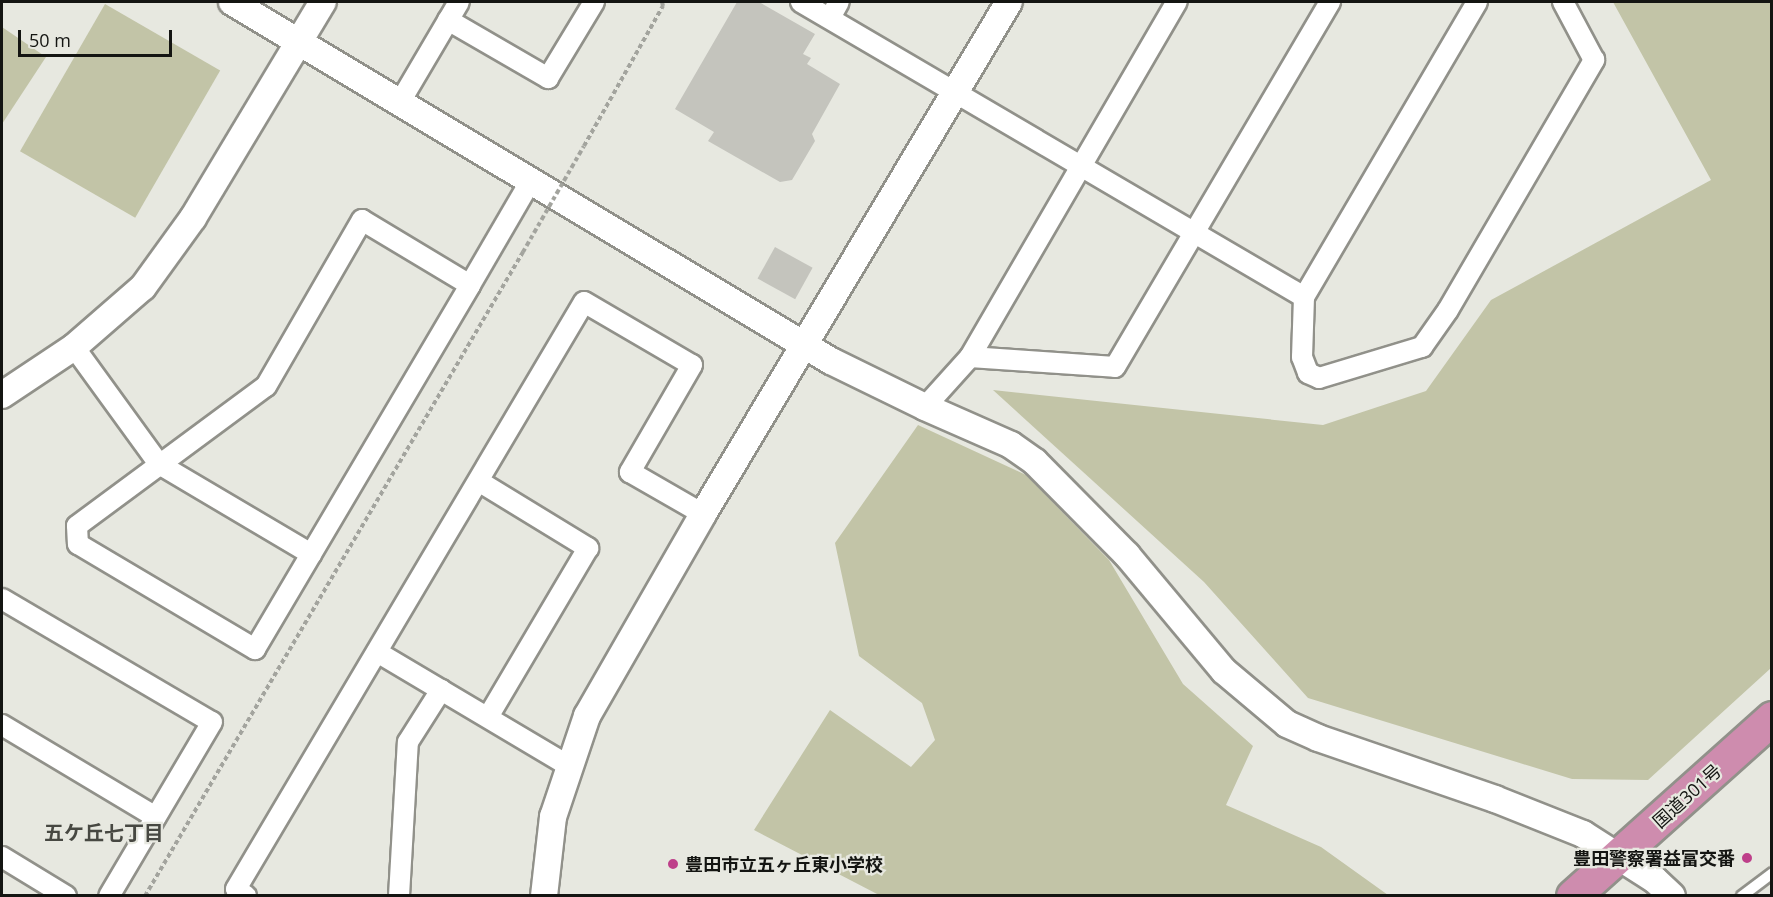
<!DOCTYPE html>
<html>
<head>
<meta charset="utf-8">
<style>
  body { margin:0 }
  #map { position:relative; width:1773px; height:897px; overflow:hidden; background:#e7e8e0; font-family:"Open Sans","Noto Sans JP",sans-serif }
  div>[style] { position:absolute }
  .green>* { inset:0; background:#c2c4a7; transform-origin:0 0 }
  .building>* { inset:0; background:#c4c4bd; transform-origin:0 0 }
  .path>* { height:4px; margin-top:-2px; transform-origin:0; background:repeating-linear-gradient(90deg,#a3a49e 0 4.5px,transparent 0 7.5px) }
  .roads { filter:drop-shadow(2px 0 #91918a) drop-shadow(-2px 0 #91918a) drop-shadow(0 2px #91918a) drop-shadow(0 -2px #91918a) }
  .service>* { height:10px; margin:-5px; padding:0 5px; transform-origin:5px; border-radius:5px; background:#fff }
  .minor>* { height:20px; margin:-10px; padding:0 10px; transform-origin:10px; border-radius:10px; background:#fff }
  .tertiary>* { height:26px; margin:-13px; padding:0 13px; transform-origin:13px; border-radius:13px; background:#fff }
  .trunk>* { height:33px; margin:-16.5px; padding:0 16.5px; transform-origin:16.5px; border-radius:16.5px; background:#ce8cae }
  .path-bridge>* { height:4px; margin-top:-2px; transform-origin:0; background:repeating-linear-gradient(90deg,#a3a49e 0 4.5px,transparent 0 7.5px) }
  .dots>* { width:16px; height:16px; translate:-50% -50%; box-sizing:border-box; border:3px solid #e7e8e0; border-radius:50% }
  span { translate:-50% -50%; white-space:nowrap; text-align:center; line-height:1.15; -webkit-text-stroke:4.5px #e7e8e0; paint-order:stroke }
  .street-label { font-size:18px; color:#141512 }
  .poi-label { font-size:18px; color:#141512; font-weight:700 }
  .right { translate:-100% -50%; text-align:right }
  .left { translate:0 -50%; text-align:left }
  .neighbourhood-label { font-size:20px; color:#474842; font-weight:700 }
  .frame { position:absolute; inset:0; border:3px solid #141512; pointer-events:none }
  .scale { position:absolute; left:18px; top:30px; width:154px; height:27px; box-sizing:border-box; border:3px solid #141512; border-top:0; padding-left:8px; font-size:18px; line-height:21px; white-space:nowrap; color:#141512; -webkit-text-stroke:4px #e7e8e0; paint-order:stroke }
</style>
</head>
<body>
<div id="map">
  <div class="green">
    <i style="clip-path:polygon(1613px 2px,1771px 2px,1771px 668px,1648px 780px,1572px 779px,1308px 698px,1204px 582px,993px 390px,1323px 425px,1426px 391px,1491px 300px,1711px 180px)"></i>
    <i style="left:105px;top:4px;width:133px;height:170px;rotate:30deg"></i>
    <i style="clip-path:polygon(2px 27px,46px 57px,2px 124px)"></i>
    <i style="clip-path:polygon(918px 425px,1026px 475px,1109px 560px,1183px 684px,1253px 746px,1226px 805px,1321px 847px,1388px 895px,879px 895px,754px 830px,830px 710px,911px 767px,935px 740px,922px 703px,859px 656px,835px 543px)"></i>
  </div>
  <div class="building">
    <i style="clip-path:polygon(737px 2px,759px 2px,815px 34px,803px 54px,811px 58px,807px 64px,840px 84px,812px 134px,815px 141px,792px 180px,780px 182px,708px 141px,714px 132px,675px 109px)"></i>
    <i style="left:775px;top:247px;width:43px;height:36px;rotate:29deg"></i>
  </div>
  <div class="path">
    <i style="left:584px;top:146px;width:161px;rotate:-60.6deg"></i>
    <i style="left:663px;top:6px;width:4px;rotate:-104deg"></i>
    <i style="left:145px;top:896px;width:747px;rotate:-59.59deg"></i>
  </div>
  <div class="roads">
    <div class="service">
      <i style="left:1742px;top:896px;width:38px;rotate:-37deg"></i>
    </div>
    <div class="minor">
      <i style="left:801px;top:2px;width:583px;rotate:30.39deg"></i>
      <i style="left:1304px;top:297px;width:60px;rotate:91.9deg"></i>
      <i style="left:1302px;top:357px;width:17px;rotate:69deg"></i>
      <i style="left:1308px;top:373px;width:12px;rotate:24deg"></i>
      <i style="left:1319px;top:378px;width:108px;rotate:-16.8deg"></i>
      <i style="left:1422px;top:347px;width:45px;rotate:-54.9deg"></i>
      <i style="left:1448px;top:310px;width:290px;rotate:-59.7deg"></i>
      <i style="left:1594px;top:60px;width:66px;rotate:-118.1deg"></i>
      <i style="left:830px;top:18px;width:18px;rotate:-61deg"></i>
      <i style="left:448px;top:20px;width:116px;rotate:30.1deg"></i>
      <i style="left:548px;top:78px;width:89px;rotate:-58.8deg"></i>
      <i style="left:400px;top:102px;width:116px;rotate:-59.5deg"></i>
      <i style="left:470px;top:285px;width:126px;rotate:-149deg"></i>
      <i style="left:362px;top:220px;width:192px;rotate:120deg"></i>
      <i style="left:266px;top:386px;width:235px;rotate:143.5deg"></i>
      <i style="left:77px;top:526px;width:18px;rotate:87deg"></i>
      <i style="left:78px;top:544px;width:206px;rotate:30.7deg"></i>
      <i style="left:255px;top:649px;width:423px;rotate:-59.4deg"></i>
      <i style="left:470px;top:285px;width:121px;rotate:-59.8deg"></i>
      <i style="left:1304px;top:297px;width:342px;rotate:-59.6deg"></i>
      <i style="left:74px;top:347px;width:145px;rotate:54deg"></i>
      <i style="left:159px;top:464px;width:177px;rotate:30.6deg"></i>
      <i style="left:970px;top:357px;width:145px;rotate:3.9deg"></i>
      <i style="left:1115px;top:367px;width:424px;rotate:-59.5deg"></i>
      <i style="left:925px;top:407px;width:67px;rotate:-48deg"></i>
      <i style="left:970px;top:357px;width:411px;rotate:-59.8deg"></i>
      <i style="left:480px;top:482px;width:127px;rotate:31.4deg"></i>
      <i style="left:588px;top:548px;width:196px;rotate:120.6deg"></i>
      <i style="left:2px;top:599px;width:243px;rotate:30.4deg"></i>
      <i style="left:212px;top:722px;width:202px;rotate:120.6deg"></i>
      <i style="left:377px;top:652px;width:223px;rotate:30.7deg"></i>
      <i style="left:2px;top:725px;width:179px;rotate:30.9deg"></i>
      <i style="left:2px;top:857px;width:75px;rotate:31.4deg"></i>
      <i style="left:246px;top:896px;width:12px;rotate:-145deg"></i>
      <i style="left:236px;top:889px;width:682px;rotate:-59.34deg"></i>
      <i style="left:584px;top:302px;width:125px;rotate:30.3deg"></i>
      <i style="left:692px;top:365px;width:124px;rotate:120.1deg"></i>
      <i style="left:630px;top:472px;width:84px;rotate:29.9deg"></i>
      <i style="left:399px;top:896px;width:154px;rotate:-86.7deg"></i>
      <i style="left:408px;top:742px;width:62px;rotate:-57.6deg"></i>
    </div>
    <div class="tertiary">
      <i style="left:232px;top:2px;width:698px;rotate:30.94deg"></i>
      <i style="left:831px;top:361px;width:105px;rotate:26.1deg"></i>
      <i style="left:925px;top:407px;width:94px;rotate:23.8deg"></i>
      <i style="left:1011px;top:445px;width:29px;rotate:35deg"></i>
      <i style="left:1035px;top:462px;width:131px;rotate:45.3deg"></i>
      <i style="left:1127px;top:555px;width:151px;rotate:50.1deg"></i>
      <i style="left:1224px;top:671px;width:82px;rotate:40.1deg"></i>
      <i style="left:1287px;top:724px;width:34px;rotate:24deg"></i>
      <i style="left:1318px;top:738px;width:187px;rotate:19deg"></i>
      <i style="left:1495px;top:799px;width:95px;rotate:21.7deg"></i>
      <i style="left:1583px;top:834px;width:85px;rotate:32.6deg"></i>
      <i style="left:1655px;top:880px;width:23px;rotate:43deg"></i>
      <i style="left:2px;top:395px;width:87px;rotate:-33.7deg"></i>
      <i style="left:74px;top:347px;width:91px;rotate:-41deg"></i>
      <i style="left:143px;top:287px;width:85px;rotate:-54.1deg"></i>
      <i style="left:193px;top:218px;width:252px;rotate:-59deg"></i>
      <i style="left:544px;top:896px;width:80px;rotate:-83.5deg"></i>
      <i style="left:553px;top:817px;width:107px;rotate:-71.4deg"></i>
      <i style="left:587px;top:716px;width:233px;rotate:-60.1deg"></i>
      <i style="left:703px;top:514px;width:596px;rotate:-59.14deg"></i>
    </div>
    <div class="trunk">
      <i style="left:1573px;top:896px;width:267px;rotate:-41.8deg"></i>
    </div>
  </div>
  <div class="path-bridge">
    <i style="left:523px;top:252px;width:122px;rotate:-60.1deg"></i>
  </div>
  <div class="dots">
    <i style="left:1747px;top:858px;background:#be3f8a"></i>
    <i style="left:673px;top:864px;background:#be3f8a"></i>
  </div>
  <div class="street-label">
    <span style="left:1687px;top:796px;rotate:-42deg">国道301号</span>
  </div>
  <div class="poi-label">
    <span class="right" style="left:1735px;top:858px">豊田警察署益富交番</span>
    <span class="left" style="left:685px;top:864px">豊田市立五ヶ丘東小学校</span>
  </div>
  <div class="neighbourhood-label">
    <span style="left:104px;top:832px">五ケ丘七丁目</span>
  </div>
  <div class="frame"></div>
  <div class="scale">50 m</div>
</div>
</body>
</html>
